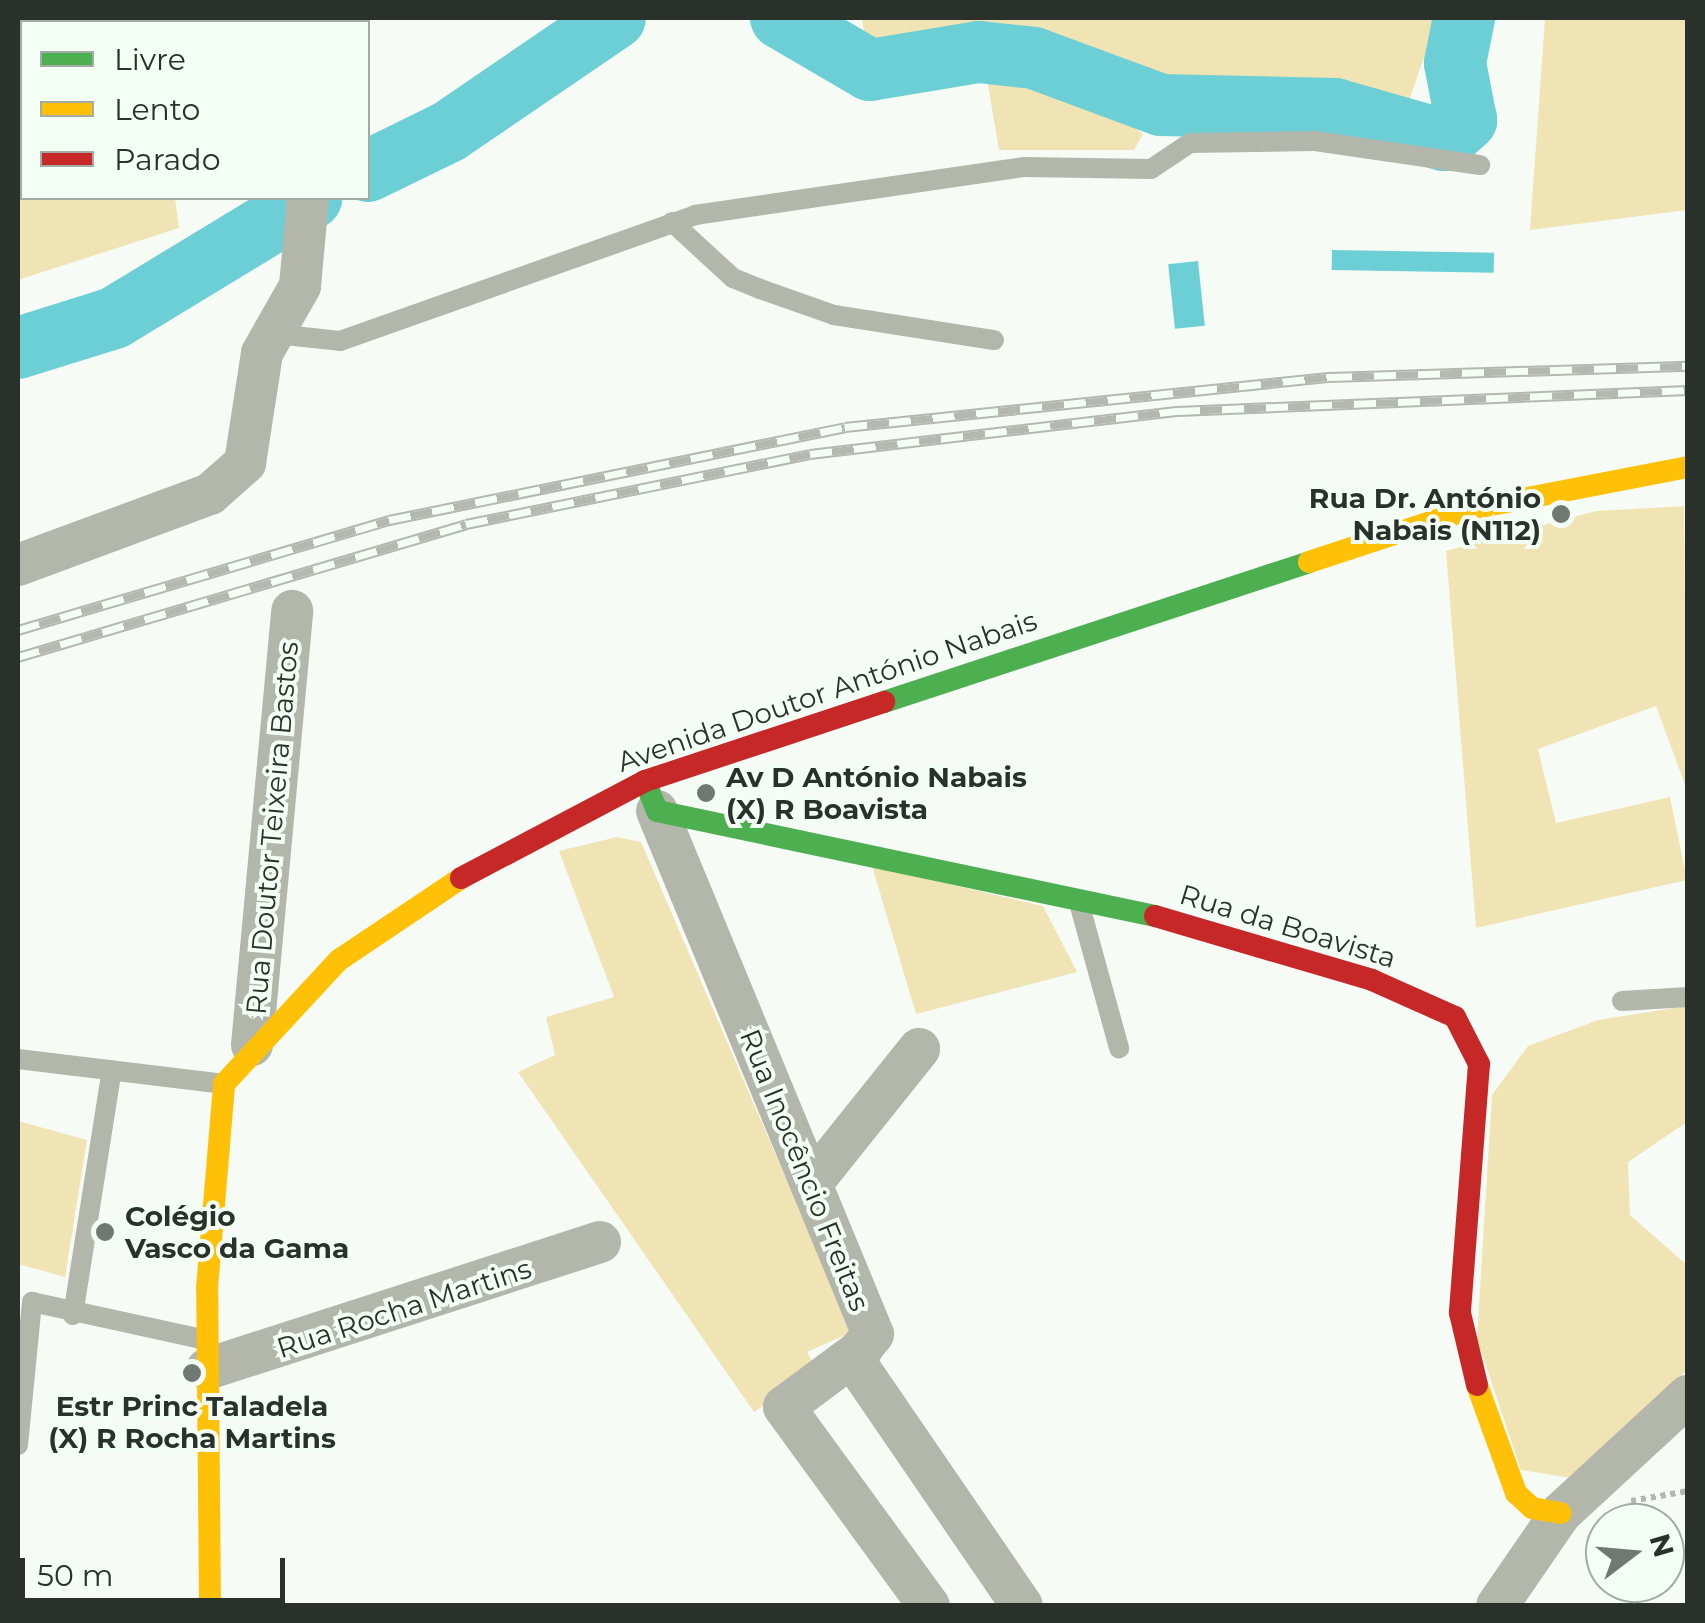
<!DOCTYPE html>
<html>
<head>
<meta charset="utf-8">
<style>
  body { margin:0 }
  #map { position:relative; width:1705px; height:1623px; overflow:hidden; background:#f6fbf6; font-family:Montserrat,sans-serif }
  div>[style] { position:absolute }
  .green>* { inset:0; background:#f0e4b5 }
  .water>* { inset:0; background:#6bcfd5; transform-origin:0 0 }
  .river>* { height:62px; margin:-31px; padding:0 31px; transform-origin:31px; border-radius:31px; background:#6bcfd5 }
  .path>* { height:6px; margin-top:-3px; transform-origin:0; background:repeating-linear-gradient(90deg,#b4b7af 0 5px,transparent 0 10px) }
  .lane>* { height:20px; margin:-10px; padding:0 10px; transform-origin:10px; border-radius:10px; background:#b3b6ab }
  .street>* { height:42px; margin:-21px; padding:0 21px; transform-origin:21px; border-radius:21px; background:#b3b6ab }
  .fast>* { height:22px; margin:-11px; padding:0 11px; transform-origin:11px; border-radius:11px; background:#4caf50 }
  .slow>* { height:22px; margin:-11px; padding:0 11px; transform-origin:11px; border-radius:11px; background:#ffc107 }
  .jam>* { height:22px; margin:-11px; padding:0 11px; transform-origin:11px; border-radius:11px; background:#c62828 }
  .rail>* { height:11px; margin-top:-5.5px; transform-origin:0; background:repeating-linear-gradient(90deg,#f3fef4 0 22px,#b4b8b0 0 44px); box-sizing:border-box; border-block:2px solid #b4b8b0 }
  .dots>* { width:28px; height:28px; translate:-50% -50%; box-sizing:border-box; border:5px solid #f3fef4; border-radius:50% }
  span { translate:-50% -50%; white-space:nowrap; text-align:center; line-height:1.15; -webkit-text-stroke:8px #f3fef4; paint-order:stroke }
  .poi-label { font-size:28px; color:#2a312b; font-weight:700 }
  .right { translate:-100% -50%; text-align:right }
  .left { translate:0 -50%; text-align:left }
  .street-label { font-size:28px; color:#2a312b }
  .frame { position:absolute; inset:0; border:20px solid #2a312b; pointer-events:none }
  .legend { position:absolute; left:20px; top:20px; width:350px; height:180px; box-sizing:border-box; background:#f3fef4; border:2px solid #a3aca4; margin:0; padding:12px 18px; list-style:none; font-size:30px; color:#2a312b }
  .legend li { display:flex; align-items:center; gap:20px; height:50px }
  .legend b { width:50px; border:2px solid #a3aca4 }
  .north { position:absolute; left:1585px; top:1503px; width:100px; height:100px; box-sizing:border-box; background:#f3fef4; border:2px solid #a3aca4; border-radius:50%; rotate:74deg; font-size:28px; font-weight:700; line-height:40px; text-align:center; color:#2a312b }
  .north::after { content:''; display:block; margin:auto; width:35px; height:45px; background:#717872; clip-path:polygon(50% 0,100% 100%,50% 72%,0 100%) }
  .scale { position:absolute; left:20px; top:1558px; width:265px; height:45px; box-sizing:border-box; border:5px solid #2a312b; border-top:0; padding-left:12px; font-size:30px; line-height:35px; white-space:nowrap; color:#2a312b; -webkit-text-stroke:8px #f3fef4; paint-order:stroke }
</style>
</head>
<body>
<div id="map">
  <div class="green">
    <i style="clip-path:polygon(18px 18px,151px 22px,22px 22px,22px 198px,175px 198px,179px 228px,18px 280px)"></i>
    <i style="clip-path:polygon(862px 18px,1438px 18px,1407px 106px,1180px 95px,1085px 44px,1028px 32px,866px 46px)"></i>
    <i style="clip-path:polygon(1688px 18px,1687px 210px,1530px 230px,1545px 19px)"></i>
    <i style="clip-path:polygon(985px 67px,1065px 72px,1143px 134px,1134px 150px,999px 150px)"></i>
    <i style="clip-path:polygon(1684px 506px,1687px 790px,1656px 706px,1538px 749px,1556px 823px,1670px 797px,1687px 880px,1476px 928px,1446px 551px,1596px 511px)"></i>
    <i style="clip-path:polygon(617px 837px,641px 842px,852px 1332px,807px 1352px,817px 1370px,754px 1412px,518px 1072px,555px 1055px,546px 1017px,614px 997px,559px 851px)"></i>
    <i style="clip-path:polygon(872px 866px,1043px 906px,1077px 972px,916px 1014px)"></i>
    <i style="clip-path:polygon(1687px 1006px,1687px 1122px,1628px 1162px,1630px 1215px,1687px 1265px,1687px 1370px,1571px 1478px,1521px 1470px,1477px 1339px,1492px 1095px,1528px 1046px,1598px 1020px)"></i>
    <i style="clip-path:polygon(18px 1121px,87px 1140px,65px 1277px,18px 1264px)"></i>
  </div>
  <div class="water">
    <i style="left:1332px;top:250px;width:162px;height:20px;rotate:1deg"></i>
    <i style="left:1198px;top:261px;width:65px;height:30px;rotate:84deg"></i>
  </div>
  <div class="river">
    <i style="left:781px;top:18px;width:103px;rotate:30.3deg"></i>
    <i style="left:870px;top:70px;width:110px;rotate:-9.4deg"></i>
    <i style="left:979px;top:52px;width:55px;rotate:6.2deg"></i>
    <i style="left:1034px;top:58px;width:135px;rotate:20.3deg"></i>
    <i style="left:1161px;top:105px;width:174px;rotate:1.3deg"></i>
    <i style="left:1335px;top:109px;width:113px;rotate:15.9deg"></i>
    <i style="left:1444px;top:140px;width:30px;rotate:-42deg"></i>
    <i style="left:1466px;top:120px;width:58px;rotate:-100.9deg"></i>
    <i style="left:1455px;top:63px;width:46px;rotate:-78.7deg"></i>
    <i style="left:368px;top:171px;width:89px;rotate:-26deg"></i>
    <i style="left:448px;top:132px;width:202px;rotate:-34.3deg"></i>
    <i style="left:18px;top:348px;width:101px;rotate:-17.4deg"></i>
    <i style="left:114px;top:318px;width:231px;rotate:-31.3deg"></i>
  </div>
  <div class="path">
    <i style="left:18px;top:111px;width:4px;rotate:-14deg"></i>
    <i style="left:1631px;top:1501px;width:58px;rotate:-10deg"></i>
  </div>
  <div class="lane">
    <i style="left:672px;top:222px;width:83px;rotate:42.6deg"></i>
    <i style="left:733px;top:278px;width:29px;rotate:22deg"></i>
    <i style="left:760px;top:289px;width:78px;rotate:19.4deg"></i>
    <i style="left:834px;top:315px;width:162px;rotate:8.9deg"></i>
    <i style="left:275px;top:334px;width:65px;rotate:6.1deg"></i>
    <i style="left:340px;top:341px;width:377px;rotate:-19.5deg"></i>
    <i style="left:695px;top:215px;width:332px;rotate:-8.3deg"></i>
    <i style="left:1024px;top:167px;width:127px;rotate:0.9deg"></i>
    <i style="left:1151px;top:169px;width:47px;rotate:-33.7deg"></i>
    <i style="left:1190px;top:143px;width:125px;rotate:-0.9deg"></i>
    <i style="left:1315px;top:141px;width:167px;rotate:8.3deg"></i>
    <i style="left:1078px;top:899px;width:155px;rotate:74.6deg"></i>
    <i style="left:1622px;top:1001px;width:66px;rotate:-3.5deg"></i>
    <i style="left:18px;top:1059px;width:208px;rotate:6.9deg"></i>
    <i style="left:73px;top:1315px;width:248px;rotate:-81deg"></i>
    <i style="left:18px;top:1445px;width:144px;rotate:-84.4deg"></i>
    <i style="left:32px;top:1302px;width:179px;rotate:12.3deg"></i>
  </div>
  <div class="street">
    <i style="left:309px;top:18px;width:4px;rotate:90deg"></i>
    <i style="left:18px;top:565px;width:205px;rotate:-20.3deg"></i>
    <i style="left:210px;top:494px;width:47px;rotate:-41.5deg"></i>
    <i style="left:245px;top:463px;width:111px;rotate:-81.2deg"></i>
    <i style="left:262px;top:353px;width:77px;rotate:-60.4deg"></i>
    <i style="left:300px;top:286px;width:88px;rotate:-84.8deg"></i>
    <i style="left:657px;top:811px;width:566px;rotate:67.56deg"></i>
    <i style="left:873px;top:1334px;width:32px;rotate:129deg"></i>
    <i style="left:853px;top:1359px;width:299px;rotate:55.6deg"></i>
    <i style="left:252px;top:1045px;width:436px;rotate:-84.7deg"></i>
    <i style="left:811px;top:1184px;width:173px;rotate:-51.3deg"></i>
    <i style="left:862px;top:1349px;width:97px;rotate:143.4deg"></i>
    <i style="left:784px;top:1407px;width:246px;rotate:53.9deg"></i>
    <i style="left:207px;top:1369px;width:413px;rotate:-17.9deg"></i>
    <i style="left:1497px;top:1606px;width:113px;rotate:-55.5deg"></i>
    <i style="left:1561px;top:1513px;width:173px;rotate:-42.7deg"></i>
  </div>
  <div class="fast">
    <i style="left:884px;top:702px;width:447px;rotate:-18.2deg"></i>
    <i style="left:645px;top:781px;width:32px;rotate:68deg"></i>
    <i style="left:657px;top:811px;width:509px;rotate:11.91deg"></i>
  </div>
  <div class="slow">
    <i style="left:1309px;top:562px;width:169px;rotate:-18.2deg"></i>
    <i style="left:1470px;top:509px;width:222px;rotate:-10.9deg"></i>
    <i style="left:1477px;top:1385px;width:115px;rotate:70.1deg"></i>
    <i style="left:1516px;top:1493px;width:22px;rotate:43deg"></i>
    <i style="left:1532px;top:1508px;width:29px;rotate:10deg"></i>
    <i style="left:210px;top:1606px;width:318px;rotate:-90.5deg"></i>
    <i style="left:207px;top:1288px;width:205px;rotate:-85.2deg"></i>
    <i style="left:224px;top:1084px;width:169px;rotate:-47.2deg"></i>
    <i style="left:339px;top:960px;width:147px;rotate:-33.9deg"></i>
  </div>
  <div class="jam">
    <i style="left:461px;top:878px;width:208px;rotate:-27.8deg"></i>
    <i style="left:645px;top:781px;width:252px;rotate:-18.3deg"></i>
    <i style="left:1155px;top:916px;width:226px;rotate:16.4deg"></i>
    <i style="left:1372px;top:980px;width:91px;rotate:24deg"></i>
    <i style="left:1455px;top:1017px;width:53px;rotate:62.9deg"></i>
    <i style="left:1479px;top:1064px;width:250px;rotate:94.4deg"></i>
    <i style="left:1460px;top:1313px;width:74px;rotate:76.7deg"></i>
  </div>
  <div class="rail">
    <i style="left:18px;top:630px;width:387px;rotate:-16.5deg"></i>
    <i style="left:389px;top:520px;width:465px;rotate:-11.5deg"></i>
    <i style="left:845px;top:427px;width:488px;rotate:-5.9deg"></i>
    <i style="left:1330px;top:377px;width:358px;rotate:-1.8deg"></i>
    <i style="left:18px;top:657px;width:467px;rotate:-16.5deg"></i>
    <i style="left:466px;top:524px;width:351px;rotate:-11.5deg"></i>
    <i style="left:810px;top:454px;width:371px;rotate:-6.7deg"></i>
    <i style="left:1178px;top:411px;width:510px;rotate:-2.36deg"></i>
  </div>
  <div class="dots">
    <i style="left:1561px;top:514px;background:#717872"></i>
    <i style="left:706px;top:793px;background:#717872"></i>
    <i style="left:105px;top:1232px;background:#717872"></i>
    <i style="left:192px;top:1373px;background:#717872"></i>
  </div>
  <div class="poi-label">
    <span class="right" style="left:1541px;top:514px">Rua Dr. António<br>Nabais (N112)</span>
    <span class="left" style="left:726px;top:793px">Av D António Nabais<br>(X) R Boavista</span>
    <span class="left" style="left:125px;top:1232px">Colégio<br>Vasco da Gama</span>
    <span style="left:192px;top:1422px">Estr Princ Taladela<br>(X) R Rocha Martins</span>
  </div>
  <div class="street-label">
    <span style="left:827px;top:691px;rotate:-19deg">Avenida Doutor António Nabais</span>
    <span style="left:272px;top:828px;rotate:-85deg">Rua Doutor Teixeira Bastos</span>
    <span style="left:1288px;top:926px;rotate:17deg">Rua da Boavista</span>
    <span style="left:805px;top:1170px;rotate:68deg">Rua Inocêncio Freitas</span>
    <span style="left:404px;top:1308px;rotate:-18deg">Rua Rocha Martins</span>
  </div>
  <div class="frame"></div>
  <ul class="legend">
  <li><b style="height:12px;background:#4caf50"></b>Livre</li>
  <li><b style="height:12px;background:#ffc107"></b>Lento</li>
  <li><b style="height:12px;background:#c62828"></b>Parado</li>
  </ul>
  <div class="north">N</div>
  <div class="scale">50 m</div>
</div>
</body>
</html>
